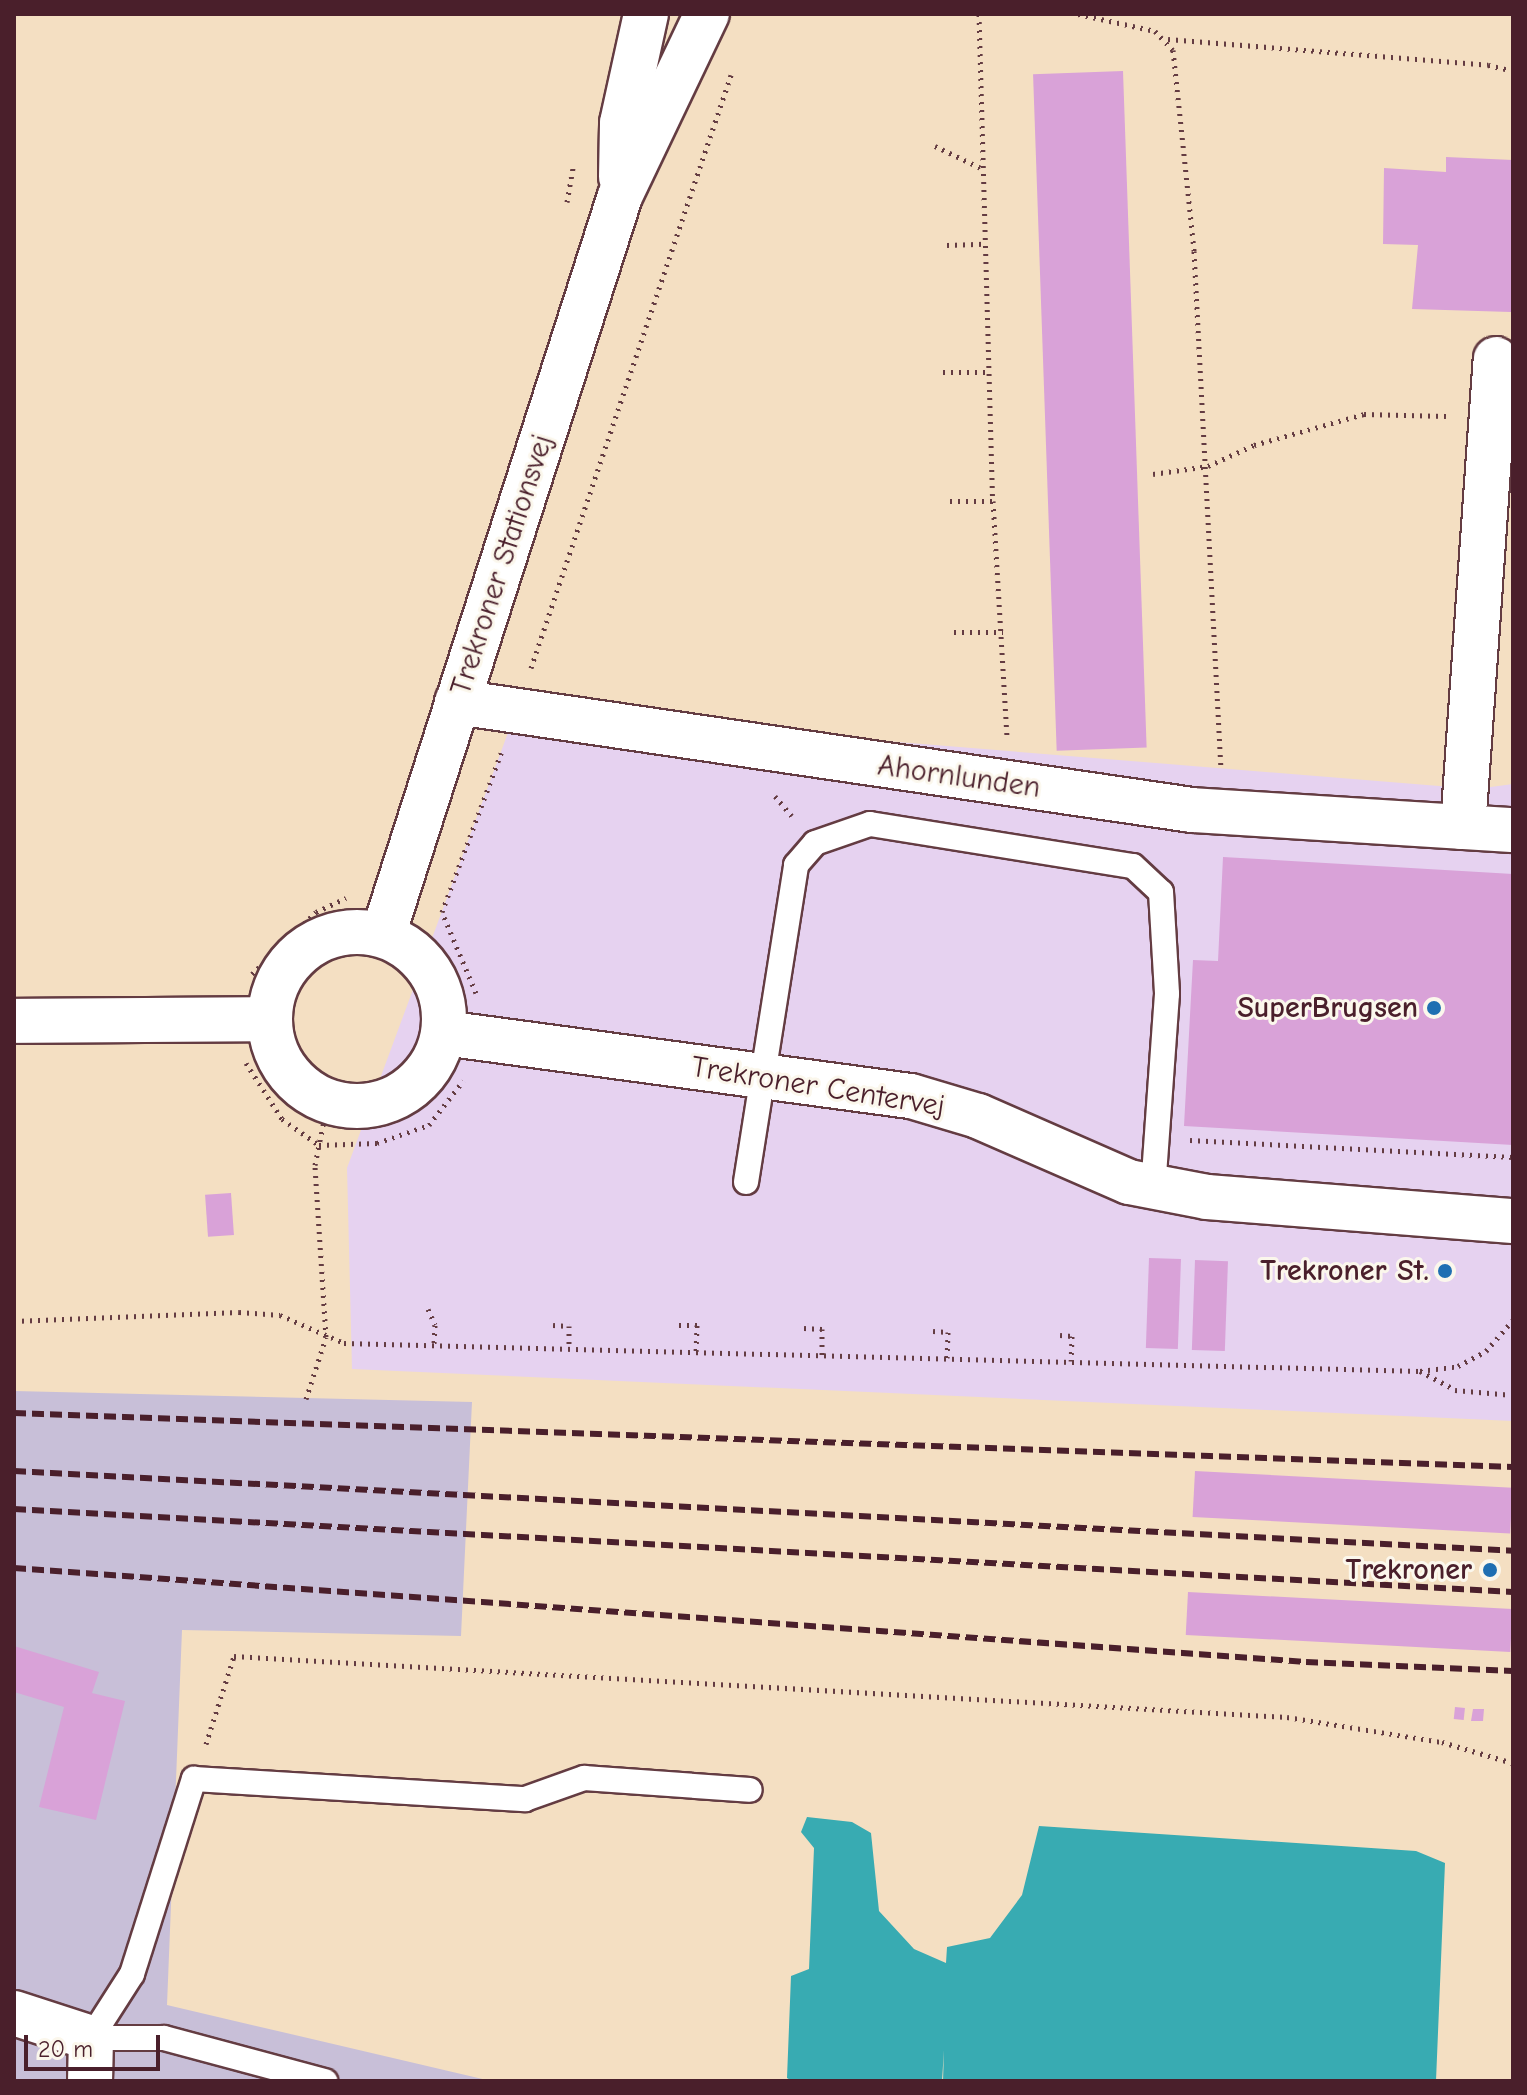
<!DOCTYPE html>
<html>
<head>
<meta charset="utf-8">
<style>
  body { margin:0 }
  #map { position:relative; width:1527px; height:2095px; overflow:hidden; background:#f4dfc2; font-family:"Comic Neue",sans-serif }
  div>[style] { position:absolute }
  .built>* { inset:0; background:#e6d2f0 }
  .industrial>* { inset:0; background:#c8bfd8 }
  .water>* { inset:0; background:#38abb2 }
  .building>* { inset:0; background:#d9a2d8; transform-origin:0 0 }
  .path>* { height:5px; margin-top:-2.5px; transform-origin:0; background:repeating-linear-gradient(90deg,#643c42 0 2px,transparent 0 8px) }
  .roads { filter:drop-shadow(2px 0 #643c42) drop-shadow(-2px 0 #643c42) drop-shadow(0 2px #643c42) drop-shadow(0 -2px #643c42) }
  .service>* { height:24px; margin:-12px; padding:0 12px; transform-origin:12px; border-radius:12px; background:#fff }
  .minor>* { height:44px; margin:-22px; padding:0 22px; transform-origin:22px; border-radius:22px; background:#fff }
  .minor>.ring { margin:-22px; padding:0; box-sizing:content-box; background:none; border:44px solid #fff; border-radius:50% }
  .rail>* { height:6px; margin-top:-3px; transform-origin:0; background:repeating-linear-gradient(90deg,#4a1f2b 0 12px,transparent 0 18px) }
  .dots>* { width:22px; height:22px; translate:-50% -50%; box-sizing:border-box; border:4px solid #fbf7ec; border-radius:50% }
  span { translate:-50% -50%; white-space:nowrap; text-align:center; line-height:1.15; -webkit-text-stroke:6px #fbf7ec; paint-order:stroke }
  .street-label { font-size:30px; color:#4a1f2b }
  .poi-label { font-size:30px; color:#4a1f2b; font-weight:700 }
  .right { translate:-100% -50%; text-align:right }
  .frame { position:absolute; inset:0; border:16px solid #4a1f2b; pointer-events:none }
  .scale { position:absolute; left:24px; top:2035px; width:136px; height:36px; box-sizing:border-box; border:4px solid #4a1f2b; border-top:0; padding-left:10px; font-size:24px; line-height:28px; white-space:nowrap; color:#4a1f2b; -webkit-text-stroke:6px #fbf7ec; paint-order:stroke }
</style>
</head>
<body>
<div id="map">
  <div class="built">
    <i style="clip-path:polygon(516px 711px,1476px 789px,1513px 784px,1513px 1421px,352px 1369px,347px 1168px)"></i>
  </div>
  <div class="industrial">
    <i style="clip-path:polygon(14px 1391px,472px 1402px,461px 1636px,182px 1630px,167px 2005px,491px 2081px,14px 2081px)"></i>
  </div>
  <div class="water">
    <i style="clip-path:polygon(807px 1817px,852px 1822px,871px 1833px,879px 1911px,914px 1949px,946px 1963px,947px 1947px,990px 1938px,1022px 1895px,1039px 1826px,1416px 1851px,1445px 1863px,1436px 2081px,943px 2081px,944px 2050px,942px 2081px,792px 2081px,787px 2078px,791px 1976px,809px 1969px,814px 1848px,801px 1832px)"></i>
  </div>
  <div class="building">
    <i style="left:1123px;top:71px;width:677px;height:90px;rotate:88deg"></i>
    <i style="clip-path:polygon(1446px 157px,1513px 160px,1511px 312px,1412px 309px,1418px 245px,1383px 244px,1384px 168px,1446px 172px)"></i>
    <i style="clip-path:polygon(1223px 857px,1513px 874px,1513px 1145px,1184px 1126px,1193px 960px,1218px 961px)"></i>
    <i style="left:231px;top:1193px;width:42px;height:26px;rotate:86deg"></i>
    <i style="left:1149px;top:1258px;width:32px;height:90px;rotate:2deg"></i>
    <i style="left:1195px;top:1260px;width:33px;height:90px;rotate:2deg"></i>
    <i style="left:1195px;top:1471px;width:318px;height:46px;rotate:3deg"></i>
    <i style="left:1188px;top:1592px;width:325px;height:43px;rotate:3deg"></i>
    <i style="clip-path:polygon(14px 1646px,99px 1672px,92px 1693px,125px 1701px,96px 1820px,39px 1807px,64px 1707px,14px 1692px)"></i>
    <i style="left:1455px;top:1707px;width:10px;height:12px;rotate:6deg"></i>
    <i style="clip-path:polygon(1473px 1709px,1484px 1709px,1483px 1721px,1471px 1721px)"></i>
  </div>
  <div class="path">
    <i style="left:979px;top:14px;width:487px;rotate:88.4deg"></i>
    <i style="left:993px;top:501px;width:238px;rotate:86.6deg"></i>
    <i style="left:1078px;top:14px;width:79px;rotate:12.4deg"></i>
    <i style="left:1155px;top:31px;width:26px;rotate:47deg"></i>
    <i style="left:1173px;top:50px;width:202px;rotate:84deg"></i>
    <i style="left:1194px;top:251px;width:519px;rotate:87.02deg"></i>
    <i style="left:1168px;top:39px;width:321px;rotate:4.6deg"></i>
    <i style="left:1488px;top:65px;width:26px;rotate:13deg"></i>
    <i style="left:935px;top:146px;width:51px;rotate:25.6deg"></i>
    <i style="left:567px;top:202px;width:35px;rotate:-80deg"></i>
    <i style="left:947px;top:245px;width:37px;rotate:-2deg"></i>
    <i style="left:943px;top:372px;width:46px"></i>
    <i style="left:1153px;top:474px;width:56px;rotate:-8.3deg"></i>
    <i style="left:1208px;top:466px;width:51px;rotate:-24.5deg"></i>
    <i style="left:1254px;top:445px;width:114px;rotate:-15.7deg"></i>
    <i style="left:1364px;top:414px;width:82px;rotate:1.4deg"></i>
    <i style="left:950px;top:501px;width:43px"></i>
    <i style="left:954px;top:632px;width:49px"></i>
    <i style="left:531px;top:668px;width:626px;rotate:-71.36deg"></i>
    <i style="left:775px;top:796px;width:26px;rotate:50deg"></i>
    <i style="left:252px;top:974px;width:89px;rotate:-44.1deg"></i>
    <i style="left:316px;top:912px;width:33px;rotate:-25deg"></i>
    <i style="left:476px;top:993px;width:88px;rotate:-112.8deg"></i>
    <i style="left:442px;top:912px;width:170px;rotate:-69.6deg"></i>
    <i style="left:246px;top:1063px;width:67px;rotate:57.3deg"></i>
    <i style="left:282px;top:1119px;width:45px;rotate:35.1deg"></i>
    <i style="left:319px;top:1145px;width:58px;rotate:-2deg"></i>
    <i style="left:377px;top:1143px;width:55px;rotate:-19.1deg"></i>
    <i style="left:429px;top:1125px;width:56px;rotate:-52.3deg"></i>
    <i style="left:1190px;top:1140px;width:323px;rotate:3deg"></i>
    <i style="left:428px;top:1309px;width:17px;rotate:66deg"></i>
    <i style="left:435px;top:1325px;width:21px;rotate:93deg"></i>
    <i style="left:14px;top:1321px;width:225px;rotate:-2.3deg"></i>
    <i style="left:239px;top:1312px;width:41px;rotate:4.2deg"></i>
    <i style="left:280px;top:1315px;width:70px;rotate:23.6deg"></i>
    <i style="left:344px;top:1343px;width:1076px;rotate:1.49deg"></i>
    <i style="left:1420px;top:1371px;width:38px;rotate:-7deg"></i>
    <i style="left:1458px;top:1366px;width:32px;rotate:-28deg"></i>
    <i style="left:1486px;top:1351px;width:41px;rotate:-48.9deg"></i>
    <i style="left:553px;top:1325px;width:16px;rotate:4deg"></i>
    <i style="left:569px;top:1326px;width:23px;rotate:90deg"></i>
    <i style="left:679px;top:1325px;width:18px"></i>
    <i style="left:697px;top:1325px;width:28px;rotate:92deg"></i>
    <i style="left:804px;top:1328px;width:18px;rotate:3deg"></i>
    <i style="left:822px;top:1329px;width:26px;rotate:90deg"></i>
    <i style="left:933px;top:1331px;width:15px;rotate:4deg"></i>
    <i style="left:948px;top:1332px;width:26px;rotate:92deg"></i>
    <i style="left:1060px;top:1335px;width:12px;rotate:5deg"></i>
    <i style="left:1072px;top:1336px;width:25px;rotate:92deg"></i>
    <i style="left:1420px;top:1371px;width:40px;rotate:28deg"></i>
    <i style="left:1455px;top:1390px;width:58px;rotate:4.9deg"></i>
    <i style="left:306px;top:1399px;width:65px;rotate:-72.1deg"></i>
    <i style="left:326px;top:1337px;width:172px;rotate:-93.7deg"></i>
    <i style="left:315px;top:1165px;width:65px;rotate:-78.5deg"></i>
    <i style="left:206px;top:1744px;width:92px;rotate:-72.3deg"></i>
    <i style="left:234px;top:1656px;width:1055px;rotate:3.32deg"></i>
    <i style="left:1287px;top:1717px;width:157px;rotate:9.2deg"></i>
    <i style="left:1442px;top:1742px;width:74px;rotate:16.5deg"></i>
  </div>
  <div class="roads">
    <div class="service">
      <i style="left:746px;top:1182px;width:321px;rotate:-81deg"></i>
      <i style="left:796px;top:865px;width:29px;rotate:-49deg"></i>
      <i style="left:815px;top:843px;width:58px;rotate:-19.1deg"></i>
      <i style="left:870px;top:824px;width:266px;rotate:9.1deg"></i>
      <i style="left:1133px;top:866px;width:38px;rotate:43deg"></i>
      <i style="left:1161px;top:892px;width:102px;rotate:86.6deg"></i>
      <i style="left:1167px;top:994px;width:194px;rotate:94.1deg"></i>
      <i style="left:91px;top:2038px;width:76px;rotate:-57.4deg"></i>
      <i style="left:132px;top:1974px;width:205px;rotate:-72.4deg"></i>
      <i style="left:194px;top:1779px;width:332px;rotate:3.5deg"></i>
      <i style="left:525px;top:1799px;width:63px;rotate:-19.6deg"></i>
      <i style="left:584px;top:1778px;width:166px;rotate:4.1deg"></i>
      <i style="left:91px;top:2038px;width:73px"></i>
      <i style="left:164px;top:2038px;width:167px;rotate:15deg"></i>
    </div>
    <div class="minor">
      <i style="left:621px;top:177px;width:54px;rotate:-88.9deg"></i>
      <i style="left:622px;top:123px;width:112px;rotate:-77.6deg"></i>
      <i style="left:457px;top:702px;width:743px;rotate:8.36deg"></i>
      <i style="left:1192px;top:810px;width:322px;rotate:3.6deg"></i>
      <i style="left:1463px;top:827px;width:469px;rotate:-86deg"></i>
      <i class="ring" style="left:270px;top:932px;width:130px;height:130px"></i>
      <i style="left:383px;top:935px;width:776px;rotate:-72.22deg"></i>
      <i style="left:620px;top:196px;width:202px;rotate:-64.5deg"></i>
      <i style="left:14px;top:1021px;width:256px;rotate:-0.4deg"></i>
      <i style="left:444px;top:1033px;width:471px;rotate:7.7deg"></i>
      <i style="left:911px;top:1096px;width:70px;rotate:16.6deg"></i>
      <i style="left:978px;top:1116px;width:165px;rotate:23.6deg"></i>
      <i style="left:1129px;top:1182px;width:79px;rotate:10.9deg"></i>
      <i style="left:1207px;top:1197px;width:307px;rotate:4.5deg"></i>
      <i style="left:14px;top:2013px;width:81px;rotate:18deg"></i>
      <i style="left:91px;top:2038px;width:43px;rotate:91.3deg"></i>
    </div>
  </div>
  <div class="rail">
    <i style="left:14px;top:1413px;width:1500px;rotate:2.06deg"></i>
    <i style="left:14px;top:1471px;width:1501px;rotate:3.05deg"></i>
    <i style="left:14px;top:1509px;width:1501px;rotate:3.17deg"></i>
    <i style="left:14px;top:1568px;width:1295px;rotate:4.16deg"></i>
    <i style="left:1306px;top:1662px;width:207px;rotate:2.5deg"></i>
  </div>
  <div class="dots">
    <i style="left:1434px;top:1008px;background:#1f6fb2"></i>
    <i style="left:1445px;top:1271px;background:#1f6fb2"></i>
    <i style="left:1490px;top:1570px;background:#1f6fb2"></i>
  </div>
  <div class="street-label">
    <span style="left:502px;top:565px;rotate:-72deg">Trekroner Stationsvej</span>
    <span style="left:959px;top:777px;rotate:8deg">Ahornlunden</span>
    <span style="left:818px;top:1087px;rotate:9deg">Trekroner Centervej</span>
  </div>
  <div class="poi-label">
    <span class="right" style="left:1418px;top:1008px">SuperBrugsen</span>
    <span class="right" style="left:1429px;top:1271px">Trekroner St.</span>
    <span class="right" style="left:1472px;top:1570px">Trekroner</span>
  </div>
  <div class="frame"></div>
  <div class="scale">20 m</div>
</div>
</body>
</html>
